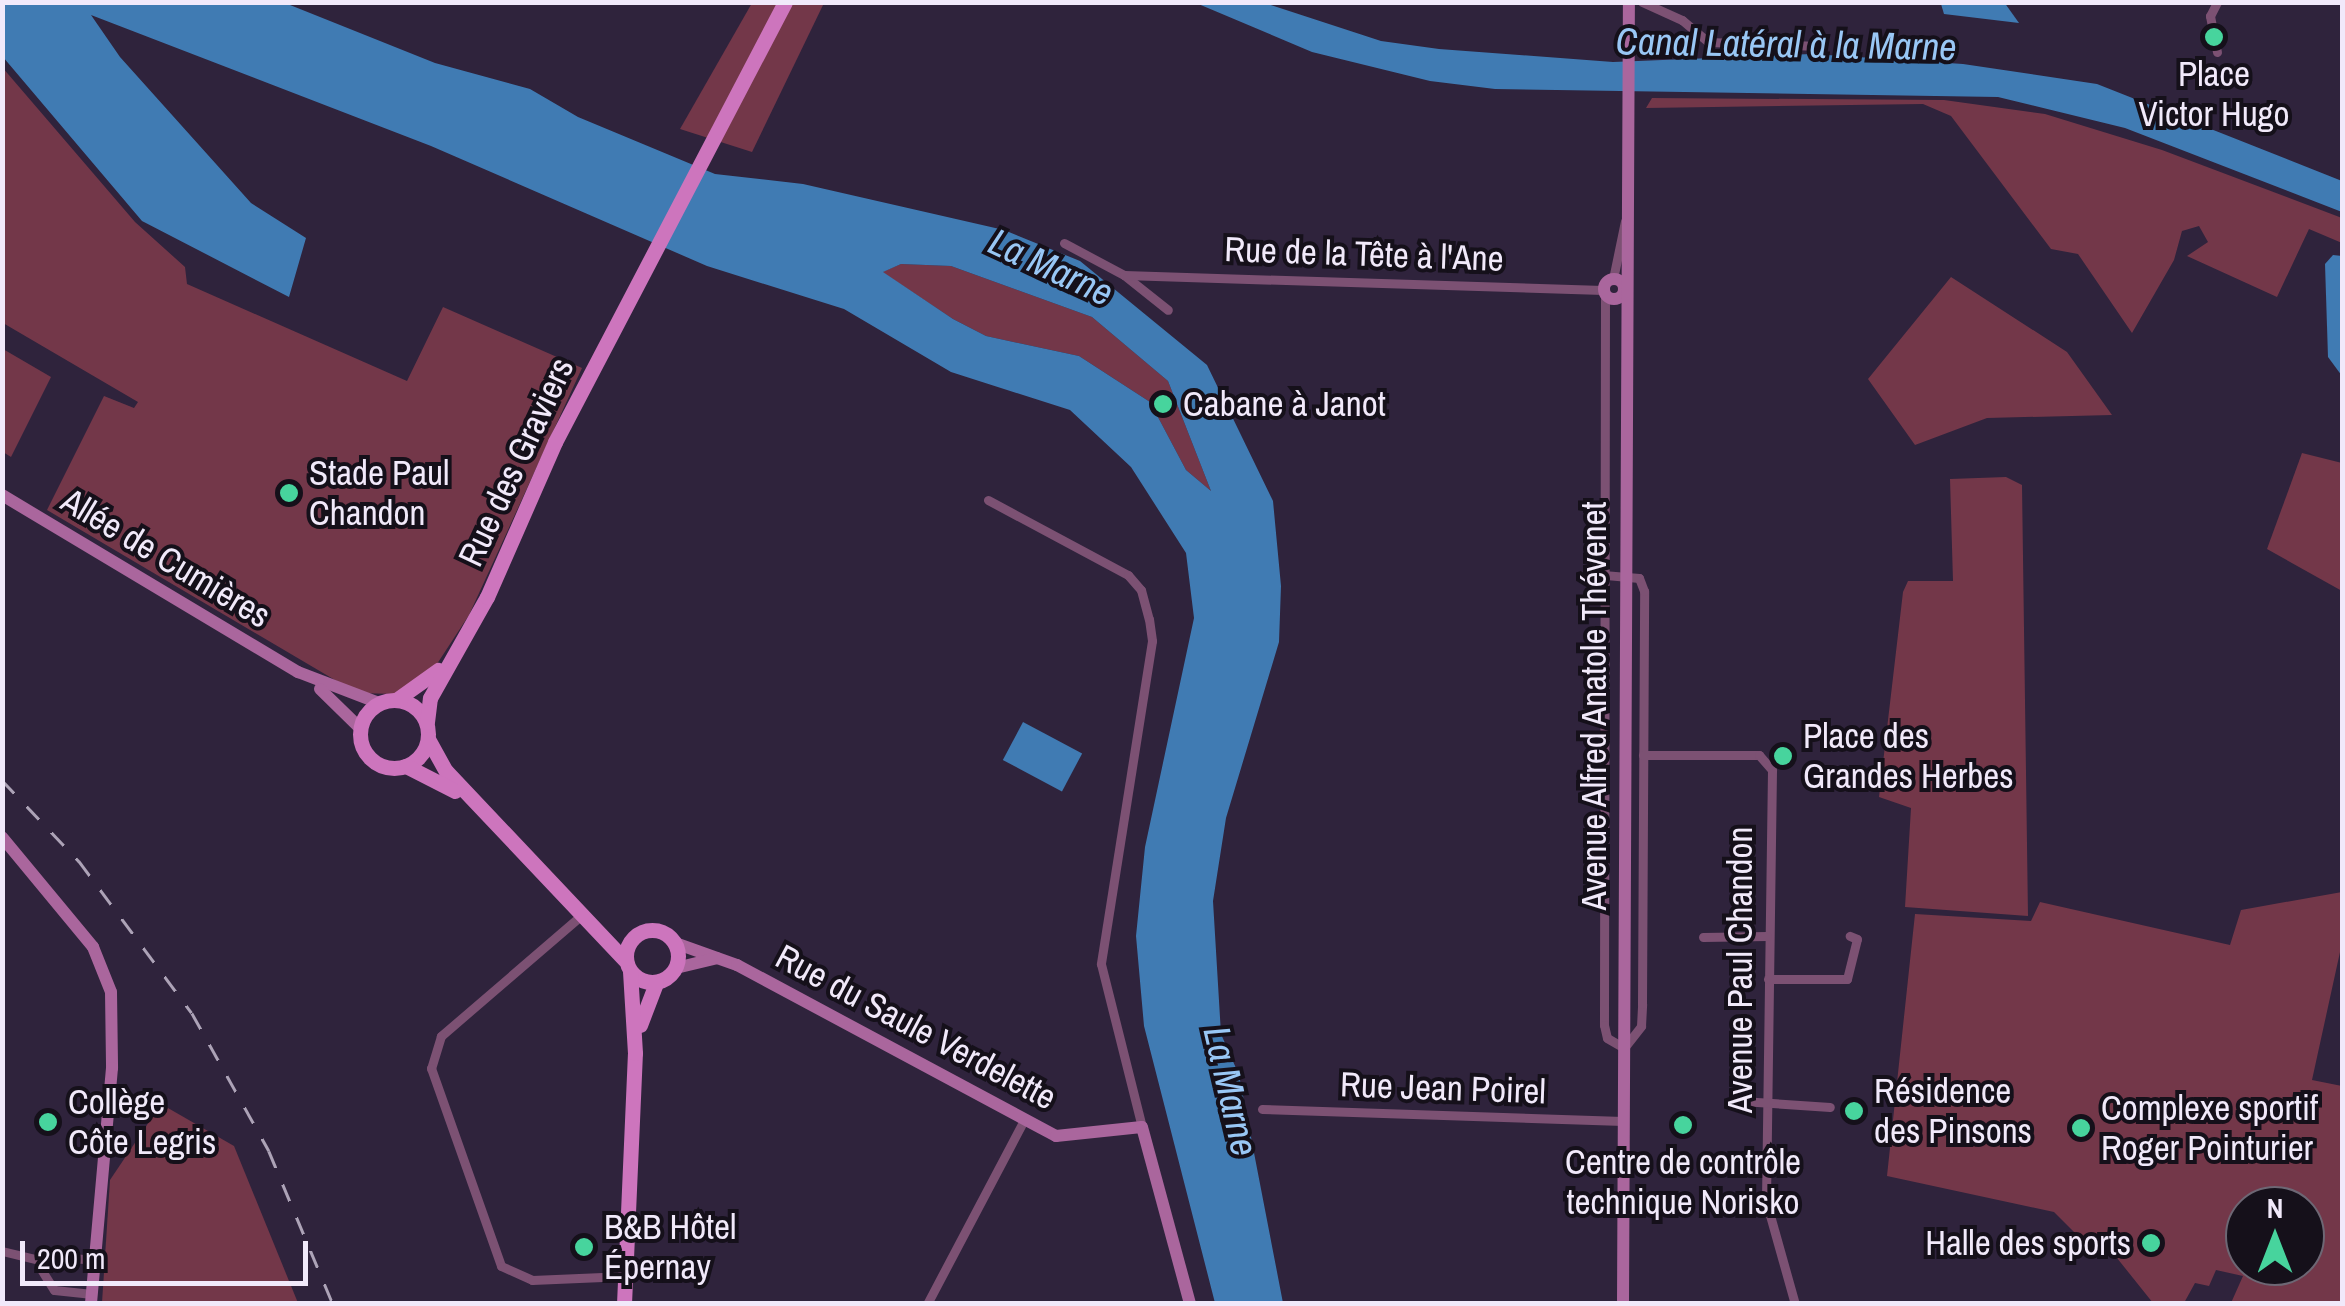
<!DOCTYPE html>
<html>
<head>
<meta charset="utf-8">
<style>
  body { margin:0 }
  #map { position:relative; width:2345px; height:1306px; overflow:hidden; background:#2f233c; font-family:"Archivo Narrow",sans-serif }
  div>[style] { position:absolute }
  .green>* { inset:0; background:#733749 }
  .water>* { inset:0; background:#407bb3; transform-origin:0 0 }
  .street>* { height:9px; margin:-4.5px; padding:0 4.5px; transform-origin:4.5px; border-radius:4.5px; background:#7c5173 }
  .secondary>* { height:12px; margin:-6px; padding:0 6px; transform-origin:6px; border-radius:6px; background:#aa669d }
  .secondary>.ring { margin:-6px; padding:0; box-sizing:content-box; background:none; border:12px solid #aa669d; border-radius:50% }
  .primary>* { height:15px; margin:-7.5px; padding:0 7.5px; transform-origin:7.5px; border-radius:7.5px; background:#cd75bd }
  .primary>.ring { margin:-7.5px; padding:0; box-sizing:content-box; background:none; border:15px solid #cd75bd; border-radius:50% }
  .rail>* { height:2.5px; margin-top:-1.25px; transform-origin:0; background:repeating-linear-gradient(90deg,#ada3b7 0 18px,transparent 0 36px) }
  .dots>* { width:28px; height:28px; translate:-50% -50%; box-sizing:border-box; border:5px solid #15101a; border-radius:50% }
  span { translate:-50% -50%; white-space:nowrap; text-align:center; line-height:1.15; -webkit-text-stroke:8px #15101a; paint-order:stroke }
  .poi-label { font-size:35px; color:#f1e9fa }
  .left { translate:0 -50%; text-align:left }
  .right { translate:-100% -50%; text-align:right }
  .street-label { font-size:35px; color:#f1e9fa }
  .water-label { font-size:38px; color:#99c7f5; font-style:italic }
  .frame { position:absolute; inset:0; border:5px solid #f1e9fa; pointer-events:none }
  .north { position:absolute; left:2225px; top:1186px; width:100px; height:100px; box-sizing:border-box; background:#15101a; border:2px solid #6d6774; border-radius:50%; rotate:0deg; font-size:28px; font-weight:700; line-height:40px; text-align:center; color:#f1e9fa }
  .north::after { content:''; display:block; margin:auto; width:35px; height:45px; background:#47d49d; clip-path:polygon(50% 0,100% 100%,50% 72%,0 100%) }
  .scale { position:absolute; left:20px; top:1241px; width:288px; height:45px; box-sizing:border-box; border:5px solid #f1e9fa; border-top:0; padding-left:12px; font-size:30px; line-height:35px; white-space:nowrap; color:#f1e9fa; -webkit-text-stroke:8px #15101a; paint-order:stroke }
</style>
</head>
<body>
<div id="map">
  <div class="green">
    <i style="clip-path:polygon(752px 3px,824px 3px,752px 152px,680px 129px)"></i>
    <i style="clip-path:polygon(2px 67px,135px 222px,185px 267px,187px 284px,407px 381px,443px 307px,582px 368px,469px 615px,435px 667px,395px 694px,357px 693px,47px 510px,104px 396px,134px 408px,138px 402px,3px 323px)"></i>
    <i style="clip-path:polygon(1652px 98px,1944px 100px,2045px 114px,2162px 150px,2342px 218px,2342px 243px,2309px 229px,2277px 297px,2187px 256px,2208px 242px,2199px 226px,2182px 231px,2174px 260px,2132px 333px,2078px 254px,2051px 249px,1951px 116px,1923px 104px,1646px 108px)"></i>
    <i style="clip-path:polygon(901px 264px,951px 266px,1092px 317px,1168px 381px,1211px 491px,1186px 470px,1150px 402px,1079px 356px,986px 336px,953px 319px,882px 272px)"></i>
    <i style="clip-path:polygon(1951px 277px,2067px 352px,2112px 415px,1987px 418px,1915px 445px,1868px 379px)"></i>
    <i style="clip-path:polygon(3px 349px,51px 377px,11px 457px,3px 452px)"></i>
    <i style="clip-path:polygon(2302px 453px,2342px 463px,2342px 591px,2267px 549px)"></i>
    <i style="clip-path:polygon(2006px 477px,2022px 485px,2028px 916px,1905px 907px,1911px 808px,1879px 797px,1903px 592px,1908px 581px,1953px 581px,1950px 479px)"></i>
    <i style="clip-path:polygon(evenodd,2342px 892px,2342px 943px,2312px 1080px,2342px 1086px,2342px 1303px,2231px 1303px,2243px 1276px,2216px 1270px,2209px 1286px,2195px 1283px,2184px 1303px,2153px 1303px,2101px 1238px,2090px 1248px,2054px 1212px,1887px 1176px,1915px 914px,2031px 921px,2040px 902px,2230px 945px,2241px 910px,2342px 892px,2245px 1206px,2305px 1206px,2305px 1266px,2245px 1266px,2245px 1206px)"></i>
    <i style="clip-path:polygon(161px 1104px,234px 1146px,298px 1303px,102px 1303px,110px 1180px)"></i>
  </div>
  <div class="water">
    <i style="clip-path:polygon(2004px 2px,2019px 23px,1944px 14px,1941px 4px)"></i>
    <i style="clip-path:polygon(evenodd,3px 3px,285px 3px,435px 63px,530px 89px,578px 117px,715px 174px,803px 184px,1004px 230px,1080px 261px,1207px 365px,1273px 501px,1281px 586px,1279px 642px,1226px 818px,1213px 901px,1221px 1034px,1239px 1075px,1283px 1303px,1215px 1303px,1144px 1026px,1136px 936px,1145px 847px,1194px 618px,1186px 553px,1131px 467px,1070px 410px,951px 372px,844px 309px,707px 266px,431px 146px,91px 15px,120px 57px,251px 203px,306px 238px,289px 297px,142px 221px,3px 57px,3px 3px,901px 264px,951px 266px,1092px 317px,1168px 381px,1211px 491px,1186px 470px,1150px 402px,1079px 356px,986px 336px,953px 319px,883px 272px,901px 264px)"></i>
    <i style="clip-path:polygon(1196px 3px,1265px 3px,1381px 41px,1439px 49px,1613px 62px,1812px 54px,1963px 64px,2097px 84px,2342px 181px,2342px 212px,2125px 128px,1998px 97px,1495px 89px,1430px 81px,1312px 52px)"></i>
    <i style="clip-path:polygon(2333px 255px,2342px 256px,2342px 376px,2328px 357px,2325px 264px)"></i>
    <i style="left:1023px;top:722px;width:67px;height:43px;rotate:28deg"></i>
  </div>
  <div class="street">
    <i style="left:1642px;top:2px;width:44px;rotate:24.2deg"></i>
    <i style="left:1682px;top:20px;width:34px;rotate:40deg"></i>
    <i style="left:1708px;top:42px;width:111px;rotate:2.1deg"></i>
    <i style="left:2217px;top:52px;width:37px;rotate:-101deg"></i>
    <i style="left:2210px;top:16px;width:16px;rotate:-63deg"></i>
    <i style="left:1064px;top:243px;width:68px;rotate:28.1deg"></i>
    <i style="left:1124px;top:275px;width:56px;rotate:38.5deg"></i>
    <i style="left:1124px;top:275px;width:479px;rotate:1.8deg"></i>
    <i style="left:1613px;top:279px;width:59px;rotate:-78.3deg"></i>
    <i style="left:1605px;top:295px;width:730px;rotate:90.08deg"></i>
    <i style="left:1604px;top:1025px;width:13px;rotate:77deg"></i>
    <i style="left:1607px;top:1038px;width:20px;rotate:30deg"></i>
    <i style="left:1624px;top:1048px;width:28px;rotate:-52deg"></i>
    <i style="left:1641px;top:1026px;width:22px;rotate:-87deg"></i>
    <i style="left:1642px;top:1004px;width:413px;rotate:-89.7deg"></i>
    <i style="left:1644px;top:591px;width:14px;rotate:-111deg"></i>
    <i style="left:1639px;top:578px;width:33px;rotate:-175deg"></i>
    <i style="left:988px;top:500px;width:159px;rotate:28.2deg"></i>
    <i style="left:1128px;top:575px;width:20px;rotate:49deg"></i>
    <i style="left:1141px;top:590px;width:30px;rotate:75deg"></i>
    <i style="left:1149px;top:619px;width:22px;rotate:82deg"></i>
    <i style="left:1152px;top:641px;width:327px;rotate:99deg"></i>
    <i style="left:1101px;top:964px;width:168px;rotate:75.9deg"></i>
    <i style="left:1643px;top:755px;width:116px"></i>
    <i style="left:1759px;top:755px;width:20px;rotate:49deg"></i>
    <i style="left:1772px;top:770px;width:431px;rotate:90.8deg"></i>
    <i style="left:1766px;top:1201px;width:107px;rotate:74.3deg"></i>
    <i style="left:584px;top:913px;width:189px;rotate:139.3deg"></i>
    <i style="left:441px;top:1036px;width:34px;rotate:107deg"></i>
    <i style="left:431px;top:1068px;width:210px;rotate:70.5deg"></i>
    <i style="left:501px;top:1266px;width:34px;rotate:24deg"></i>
    <i style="left:532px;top:1280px;width:94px;rotate:-2.4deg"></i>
    <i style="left:1703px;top:937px;width:64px;rotate:-0.9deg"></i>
    <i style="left:1768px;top:979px;width:79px"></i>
    <i style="left:1847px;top:979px;width:41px;rotate:-76deg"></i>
    <i style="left:1857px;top:939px;width:8px;rotate:-157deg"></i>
    <i style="left:1737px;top:1107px;width:8px;rotate:-50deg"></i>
    <i style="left:1742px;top:1101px;width:88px;rotate:3.9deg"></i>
    <i style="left:1262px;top:1109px;width:361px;rotate:1.9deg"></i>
    <i style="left:2px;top:1251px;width:42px;rotate:13.7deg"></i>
    <i style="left:92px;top:1294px;width:38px;rotate:-174deg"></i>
    <i style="left:54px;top:1290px;width:26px;rotate:-122deg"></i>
    <i style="left:40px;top:1268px;width:16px;rotate:-50deg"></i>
    <i style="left:50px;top:1256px;width:45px;rotate:5.1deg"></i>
    <i style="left:927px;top:1304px;width:208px;rotate:-62.2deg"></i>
  </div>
  <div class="secondary">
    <i class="ring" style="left:1604px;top:279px;width:8px;height:8px"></i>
    <i style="left:2px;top:495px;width:345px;rotate:30.9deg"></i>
    <i style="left:298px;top:672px;width:87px;rotate:20.9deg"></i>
    <i style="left:320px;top:689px;width:56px;rotate:44.3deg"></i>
    <i style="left:2px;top:837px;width:143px;rotate:50.4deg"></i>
    <i style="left:93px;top:947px;width:48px;rotate:68.2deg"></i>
    <i style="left:111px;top:992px;width:76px;rotate:89.2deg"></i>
    <i style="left:112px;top:1068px;width:237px;rotate:95.1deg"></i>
    <i style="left:675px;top:943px;width:66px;rotate:19.5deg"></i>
    <i style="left:737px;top:965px;width:362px;rotate:28.2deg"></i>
    <i style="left:1056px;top:1136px;width:86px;rotate:-6deg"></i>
    <i style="left:1142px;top:1127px;width:183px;rotate:74.8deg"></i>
    <i style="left:676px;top:968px;width:42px;rotate:-13.7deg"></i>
    <i style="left:1623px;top:1304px;width:1302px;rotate:-89.74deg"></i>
  </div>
  <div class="primary">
    <i class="ring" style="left:360px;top:700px;width:53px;height:53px"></i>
    <i style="left:396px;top:700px;width:52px;rotate:-35.5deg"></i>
    <i style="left:427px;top:722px;width:24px;rotate:-83deg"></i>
    <i style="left:430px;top:698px;width:116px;rotate:-60.6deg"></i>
    <i style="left:487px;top:597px;width:169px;rotate:-66.3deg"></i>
    <i style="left:555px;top:442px;width:496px;rotate:-62.4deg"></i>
    <i style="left:428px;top:739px;width:37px;rotate:61deg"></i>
    <i style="left:446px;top:771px;width:260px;rotate:46.6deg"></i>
    <i style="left:406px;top:766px;width:55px;rotate:27deg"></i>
    <i class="ring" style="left:626px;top:930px;width:37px;height:37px"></i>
    <i style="left:640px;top:1025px;width:45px;rotate:-69.1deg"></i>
    <i style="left:624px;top:1304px;width:251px;rotate:-87.5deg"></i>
    <i style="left:635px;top:1053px;width:81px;rotate:-93.5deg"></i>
  </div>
  <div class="rail">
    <i style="left:2px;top:780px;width:112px;rotate:46.5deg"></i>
    <i style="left:79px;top:861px;width:189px;rotate:53.4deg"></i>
    <i style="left:192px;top:1013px;width:158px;rotate:60.8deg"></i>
    <i style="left:269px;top:1151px;width:166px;rotate:67.3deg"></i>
  </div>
  <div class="dots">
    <i style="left:2214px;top:37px;background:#47d49d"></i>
    <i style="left:1163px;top:404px;background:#47d49d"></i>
    <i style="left:289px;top:493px;background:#47d49d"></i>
    <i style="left:1783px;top:756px;background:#47d49d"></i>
    <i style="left:1854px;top:1111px;background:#47d49d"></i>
    <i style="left:48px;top:1122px;background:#47d49d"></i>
    <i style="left:1683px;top:1125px;background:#47d49d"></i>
    <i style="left:2081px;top:1128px;background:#47d49d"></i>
    <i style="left:2151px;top:1243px;background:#47d49d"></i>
    <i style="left:584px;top:1247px;background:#47d49d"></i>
  </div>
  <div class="poi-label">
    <span style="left:2214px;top:94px">Place<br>Victor Hugo</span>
    <span class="left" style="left:1183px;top:404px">Cabane à Janot</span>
    <span class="left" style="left:309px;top:493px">Stade Paul<br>Chandon</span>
    <span class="left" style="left:1803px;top:756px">Place des<br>Grandes Herbes</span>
    <span class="left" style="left:1874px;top:1111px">Résidence<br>des Pinsons</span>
    <span class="left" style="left:68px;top:1122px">Collège<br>Côte Legris</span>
    <span class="left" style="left:2101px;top:1128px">Complexe sportif<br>Roger Pointurier</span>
    <span style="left:1683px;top:1182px">Centre de contrôle<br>technique Norisko</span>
    <span class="left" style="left:604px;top:1247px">B&amp;B Hôtel<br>Épernay</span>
    <span class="right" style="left:2131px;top:1243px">Halle des sports</span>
  </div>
  <div class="street-label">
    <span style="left:1364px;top:254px;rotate:2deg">Rue de la Tête à l'Ane</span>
    <span style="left:516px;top:462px;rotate:-65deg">Rue des Graviers</span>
    <span style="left:166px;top:558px;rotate:31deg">Allée de Cumières</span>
    <span style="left:1594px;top:706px;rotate:-90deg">Avenue Alfred Anatole Thévenet</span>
    <span style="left:1740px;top:970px;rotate:-90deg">Avenue Paul Chandon</span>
    <span style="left:916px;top:1027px;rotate:28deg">Rue du Saule Verdelette</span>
    <span style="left:1443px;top:1088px;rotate:2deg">Rue Jean Poirel</span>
  </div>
  <div class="water-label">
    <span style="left:1786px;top:44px;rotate:1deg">Canal Latéral à la Marne</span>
    <span style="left:1051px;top:267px;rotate:25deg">La Marne</span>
    <span style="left:1231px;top:1091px;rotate:77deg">La Marne</span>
  </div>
  <div class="frame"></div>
  <div class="north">N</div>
  <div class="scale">200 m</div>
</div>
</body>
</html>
